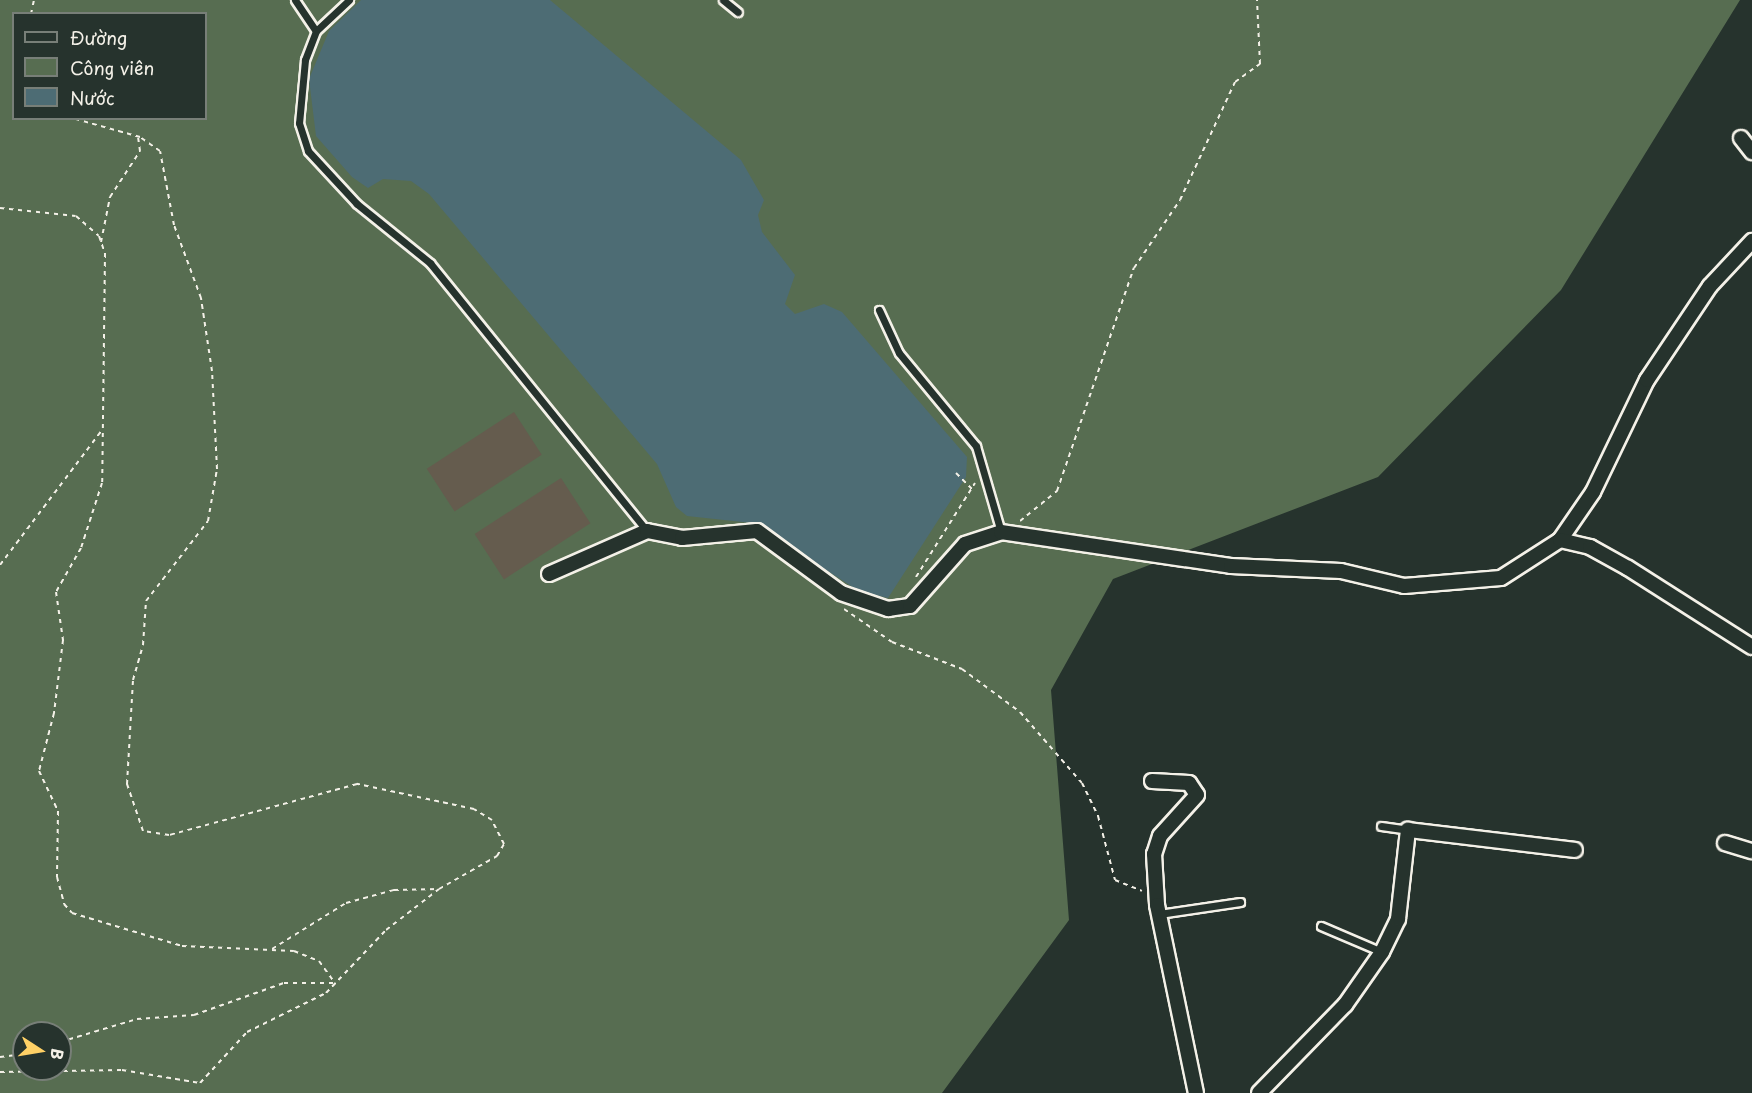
<!DOCTYPE html>
<html>
<head>
<meta charset="utf-8">
<style>
  body { margin:0 }
  #map { position:relative; width:1752px; height:1093px; overflow:hidden; background:#26332d; font-family:"Playpen Sans",sans-serif }
  div>[style] { position:absolute }
  .green>* { inset:0; background:#576d51 }
  .water>* { inset:0; background:#4d6c74 }
  .building>* { inset:0; background:#655c4e; transform-origin:0 0 }
  .path>* { height:2px; margin-top:-1px; transform-origin:0; background:repeating-linear-gradient(90deg,#f4f1e8 0 4.5px,transparent 0 9px) }
  .roads { filter:drop-shadow(2px 0 #f4f1e8) drop-shadow(-2px 0 #f4f1e8) drop-shadow(0 2px #f4f1e8) drop-shadow(0 -2px #f4f1e8) }
  .lane>* { height:7px; margin:-3.5px; padding:0 3.5px; transform-origin:3.5px; border-radius:3.5px; background:#26332d }
  .street>* { height:14px; margin:-7px; padding:0 7px; transform-origin:7px; border-radius:7px; background:#26332d }
  span { translate:-50% -50%; white-space:nowrap; text-align:center; line-height:1.15; -webkit-text-stroke:6px #26332d; paint-order:stroke }
  .legend { position:absolute; left:12px; top:12px; width:195px; height:108px; box-sizing:border-box; background:#26332d; border:2px solid #787f78; margin:0; padding:8px 10px; list-style:none; font-size:18px; color:#f4f1e8 }
  .legend li { display:flex; align-items:center; gap:12px; height:30px }
  .legend b { width:30px; border:2px solid #787f78 }
  .north { position:absolute; left:12px; top:1021px; width:60px; height:60px; box-sizing:border-box; background:#26332d; border:2px solid #787f78; border-radius:50%; rotate:102deg; font-size:16px; font-weight:700; line-height:24px; text-align:center; color:#f4f1e8 }
  .north::after { content:''; display:block; margin:auto; width:21px; height:27px; background:#ffd166; clip-path:polygon(50% 0,100% 100%,50% 72%,0 100%) }
</style>
</head>
<body>
<div id="map">
  <div class="green">
    <i style="clip-path:polygon(evenodd,0 0,1740px 0,1561px 290px,1378px 477px,1113px 579px,1051px 690px,1069px 920px,942px 1093px,0 1093px,0 0,14px 14px,206px 14px,206px 118px,14px 118px,14px 14px,0 0,24px 1033px,60px 1033px,60px 1069px,24px 1069px,24px 1033px)"></i>
  </div>
  <div class="water">
    <i style="clip-path:polygon(361px 0,550px 0,741px 160px,764px 200px,758px 215px,762px 232px,795px 275px,785px 304px,795px 314px,824px 304px,842px 312px,967px 457px,966px 477px,888px 598px,859px 591px,752px 523px,687px 516px,676px 507px,657px 464px,429px 194px,411px 181px,383px 179px,368px 188px,352px 177px,316px 136px,309px 79px,329px 31px)"></i>
  </div>
  <div class="building">
    <i style="left:514px;top:412px;width:51px;height:104px;rotate:57deg"></i>
    <i style="left:561px;top:478px;width:54px;height:103px;rotate:57deg"></i>
  </div>
  <div class="path">
    <i style="left:31px;top:14px;width:14px;rotate:-78deg"></i>
    <i style="left:0;top:208px;width:76px;rotate:6deg"></i>
    <i style="left:76px;top:216px;width:30px;rotate:41deg"></i>
    <i style="left:99px;top:236px;width:18px;rotate:71deg"></i>
    <i style="left:105px;top:253px;width:230px;rotate:90.7deg"></i>
    <i style="left:102px;top:483px;width:68px;rotate:107.9deg"></i>
    <i style="left:81px;top:548px;width:51px;rotate:119.6deg"></i>
    <i style="left:56px;top:592px;width:49px;rotate:81.7deg"></i>
    <i style="left:63px;top:640px;width:74px;rotate:97deg"></i>
    <i style="left:54px;top:713px;width:60px;rotate:104.5deg"></i>
    <i style="left:39px;top:771px;width:44px;rotate:64.6deg"></i>
    <i style="left:58px;top:811px;width:66px;rotate:90.9deg"></i>
    <i style="left:57px;top:877px;width:28px;rotate:75deg"></i>
    <i style="left:64px;top:904px;width:12px;rotate:48deg"></i>
    <i style="left:72px;top:913px;width:115px;rotate:16.7deg"></i>
    <i style="left:182px;top:946px;width:112px;rotate:2.6deg"></i>
    <i style="left:294px;top:951px;width:27px;rotate:22deg"></i>
    <i style="left:319px;top:961px;width:27px;rotate:54deg"></i>
    <i style="left:101px;top:242px;width:46px;rotate:-78.7deg"></i>
    <i style="left:110px;top:197px;width:55px;rotate:-56.9deg"></i>
    <i style="left:140px;top:151px;width:15px;rotate:-98deg"></i>
    <i style="left:956px;top:473px;width:23px;rotate:45deg"></i>
    <i style="left:1020px;top:521px;width:48px;rotate:-39deg"></i>
    <i style="left:1057px;top:491px;width:236px;rotate:-71deg"></i>
    <i style="left:1134px;top:268px;width:82px;rotate:-55.9deg"></i>
    <i style="left:1180px;top:200px;width:130px;rotate:-65deg"></i>
    <i style="left:1235px;top:82px;width:31px;rotate:-36deg"></i>
    <i style="left:1260px;top:64px;width:64px;rotate:-92.7deg"></i>
    <i style="left:0;top:565px;width:169px;rotate:-52.9deg"></i>
    <i style="left:916px;top:577px;width:111px;rotate:-57.9deg"></i>
    <i style="left:844px;top:609px;width:58px;rotate:34.5deg"></i>
    <i style="left:892px;top:642px;width:75px;rotate:21.1deg"></i>
    <i style="left:962px;top:669px;width:72px;rotate:36.6deg"></i>
    <i style="left:1020px;top:712px;width:94px;rotate:48.9deg"></i>
    <i style="left:1082px;top:783px;width:37px;rotate:64deg"></i>
    <i style="left:1098px;top:816px;width:66px;rotate:75.1deg"></i>
    <i style="left:1115px;top:880px;width:29px;rotate:22deg"></i>
    <i style="left:272px;top:949px;width:87px;rotate:-31.9deg"></i>
    <i style="left:346px;top:903px;width:50px;rotate:-15.2deg"></i>
    <i style="left:394px;top:890px;width:45px;rotate:-1.3deg"></i>
    <i style="left:60px;top:1042px;width:80px;rotate:-16.6deg"></i>
    <i style="left:137px;top:1019px;width:57px;rotate:-4deg"></i>
    <i style="left:194px;top:1015px;width:96px;rotate:-19.6deg"></i>
    <i style="left:284px;top:983px;width:51px"></i>
    <i style="left:0;top:1057px;width:24px;rotate:-7deg"></i>
    <i style="left:0;top:1072px;width:122px;rotate:-0.9deg"></i>
    <i style="left:122px;top:1070px;width:79px;rotate:9.5deg"></i>
    <i style="left:200px;top:1083px;width:69px;rotate:-47.3deg"></i>
    <i style="left:247px;top:1032px;width:88px;rotate:-26.3deg"></i>
    <i style="left:326px;top:993px;width:87px;rotate:-46.4deg"></i>
    <i style="left:386px;top:930px;width:67px;rotate:-37.7deg"></i>
    <i style="left:439px;top:889px;width:67px;rotate:-29.6deg"></i>
    <i style="left:497px;top:856px;width:14px;rotate:-60deg"></i>
    <i style="left:504px;top:844px;width:27px;rotate:-117deg"></i>
    <i style="left:492px;top:820px;width:21px;rotate:-149deg"></i>
    <i style="left:474px;top:809px;width:120px;rotate:-167.9deg"></i>
    <i style="left:357px;top:784px;width:195px;rotate:164.8deg"></i>
    <i style="left:169px;top:835px;width:26px;rotate:-171deg"></i>
    <i style="left:143px;top:831px;width:50px;rotate:-108.8deg"></i>
    <i style="left:127px;top:784px;width:104px;rotate:-86.7deg"></i>
    <i style="left:133px;top:680px;width:36px;rotate:-74deg"></i>
    <i style="left:143px;top:645px;width:44px;rotate:-86.1deg"></i>
    <i style="left:146px;top:601px;width:101px;rotate:-52.2deg"></i>
    <i style="left:208px;top:521px;width:53px;rotate:-80.2deg"></i>
    <i style="left:217px;top:469px;width:98px;rotate:-92.9deg"></i>
    <i style="left:212px;top:371px;width:74px;rotate:-98.6deg"></i>
    <i style="left:201px;top:298px;width:78px;rotate:-110.3deg"></i>
    <i style="left:174px;top:225px;width:75px;rotate:-100.7deg"></i>
    <i style="left:160px;top:151px;width:24px;rotate:-145deg"></i>
    <i style="left:140px;top:137px;width:71px;rotate:-164.4deg"></i>
  </div>
  <div class="roads">
    <div class="lane">
      <i style="left:295px;top:0;width:37px;rotate:56deg"></i>
      <i style="left:349px;top:0;width:45px;rotate:136.8deg"></i>
      <i style="left:316px;top:31px;width:31px;rotate:111deg"></i>
      <i style="left:305px;top:60px;width:63px;rotate:95.4deg"></i>
      <i style="left:299px;top:123px;width:29px;rotate:72deg"></i>
      <i style="left:308px;top:151px;width:72px;rotate:47.2deg"></i>
      <i style="left:357px;top:204px;width:94px;rotate:38.9deg"></i>
      <i style="left:430px;top:263px;width:345px;rotate:51deg"></i>
      <i style="left:723px;top:0;width:19px;rotate:39deg"></i>
      <i style="left:879px;top:310px;width:47px;rotate:65.1deg"></i>
      <i style="left:899px;top:353px;width:121px;rotate:50.4deg"></i>
      <i style="left:976px;top:446px;width:90px;rotate:73.8deg"></i>
      <i style="left:1381px;top:826px;width:27px;rotate:8deg"></i>
      <i style="left:1159px;top:914px;width:82px;rotate:-8.4deg"></i>
      <i style="left:1321px;top:926px;width:66px;rotate:23.1deg"></i>
    </div>
    <div class="street">
      <i style="left:1741px;top:138px;width:18px;rotate:52deg"></i>
      <i style="left:1560px;top:540px;width:58px;rotate:-55.5deg"></i>
      <i style="left:1593px;top:492px;width:124px;rotate:-64.3deg"></i>
      <i style="left:1647px;top:380px;width:113px;rotate:-56.2deg"></i>
      <i style="left:1710px;top:286px;width:62px;rotate:-47deg"></i>
      <i style="left:549px;top:574px;width:107px;rotate:-23.7deg"></i>
      <i style="left:647px;top:531px;width:36px;rotate:11deg"></i>
      <i style="left:682px;top:538px;width:75px;rotate:-5.3deg"></i>
      <i style="left:757px;top:531px;width:104px;rotate:36.4deg"></i>
      <i style="left:841px;top:593px;width:50px;rotate:18.8deg"></i>
      <i style="left:888px;top:609px;width:22px;rotate:-8deg"></i>
      <i style="left:910px;top:606px;width:83px;rotate:-48.4deg"></i>
      <i style="left:965px;top:544px;width:38px;rotate:-18deg"></i>
      <i style="left:1001px;top:532px;width:232px;rotate:8.4deg"></i>
      <i style="left:1231px;top:566px;width:110px;rotate:2.6deg"></i>
      <i style="left:1341px;top:571px;width:65px;rotate:13.4deg"></i>
      <i style="left:1404px;top:586px;width:97px;rotate:-4.7deg"></i>
      <i style="left:1501px;top:578px;width:70px;rotate:-32.8deg"></i>
      <i style="left:1560px;top:540px;width:31px;rotate:13deg"></i>
      <i style="left:1590px;top:547px;width:43px;rotate:28.9deg"></i>
      <i style="left:1628px;top:568px;width:147px;rotate:32.5deg"></i>
      <i style="left:1152px;top:781px;width:37px;rotate:3deg"></i>
      <i style="left:1189px;top:783px;width:14px;rotate:56deg"></i>
      <i style="left:1197px;top:795px;width:55px;rotate:132.1deg"></i>
      <i style="left:1160px;top:836px;width:19px;rotate:108deg"></i>
      <i style="left:1154px;top:854px;width:51px;rotate:86.6deg"></i>
      <i style="left:1157px;top:905px;width:192px;rotate:78.3deg"></i>
      <i style="left:1725px;top:843px;width:28px;rotate:17deg"></i>
      <i style="left:1259px;top:1093px;width:123px;rotate:-45.7deg"></i>
      <i style="left:1345px;top:1005px;width:65px;rotate:-55.1deg"></i>
      <i style="left:1382px;top:952px;width:37px;rotate:-64deg"></i>
      <i style="left:1398px;top:919px;width:90px;rotate:-83.6deg"></i>
      <i style="left:1408px;top:830px;width:168px;rotate:6.8deg"></i>
    </div>
  </div>
  <ul class="legend">
  <li><b style="height:8px;background:#26332d"></b>Đường</li>
  <li><b style="height:16px;background:#576d51"></b>Công viên</li>
  <li><b style="height:16px;background:#4d6c74"></b>Nước</li>
  </ul>
  <div class="north">B</div>
</div>
</body>
</html>
